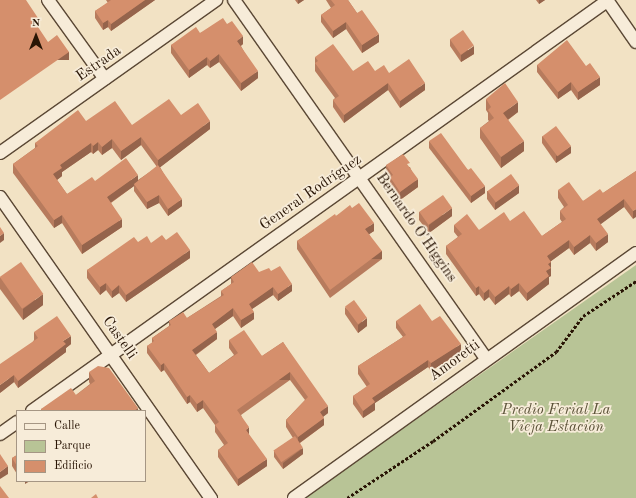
<!DOCTYPE html>
<html>
<head>
<meta charset="utf-8">
<style>
  body { margin:0 }
  #map { position:relative; width:636px; height:498px; overflow:hidden; background:#f2e2c4; font-family:"Old Standard TT",serif }
  div>[style] { position:absolute }
  .green>* { inset:0; background:#b8c496 }
  .path>* { height:2.5px; margin-top:-1.25px; transform-origin:0; background:repeating-linear-gradient(90deg,#291505 0 3px,transparent 0 5px) }
  .roads { filter:drop-shadow(1px 0 #5b4835) drop-shadow(-1px 0 #5b4835) drop-shadow(0 1px #5b4835) drop-shadow(0 -1px #5b4835) }
  .street>* { height:12px; margin:-6px; padding:0 6px; transform-origin:6px; border-radius:6px; background:#f7ecd9 }
  .wall>* { inset:0; background:#b77b5d }
  .shaded-wall>* { inset:0; background:#95644c; transform-origin:0 0 }
  .building>* { inset:0; background:#d58f6c; transform-origin:0 0 }
  span { translate:-50% -50%; white-space:nowrap; text-align:center; line-height:1.15; -webkit-text-stroke:3.5px #f7ecd9; paint-order:stroke }
  .street-label { font-size:15px; color:#291505 }
  .park-label { font-size:15px; color:#5b5238; font-style:italic }
  .legend { position:absolute; left:16px; top:410px; width:130px; height:72px; box-sizing:border-box; background:#f7ecd9; border:1px solid #a59684; margin:0; padding:5px 7px; list-style:none; font-size:12px; color:#291505 }
  .legend li { display:flex; align-items:center; gap:8px; height:20px }
  .legend b { width:20px; border:1px solid #a59684 }
  .north { position:absolute; left:16px; top:16px; width:40px; height:40px; -webkit-text-stroke:3px #f7ecd9; paint-order:stroke; rotate:0deg; font-size:11px; font-weight:700; line-height:16px; text-align:center; color:#291505 }
  .north::after { content:''; display:block; margin:auto; width:14px; height:18px; background:#291505; clip-path:polygon(50% 0,100% 100%,50% 72%,0 100%) }
</style>
</head>
<body>
<div id="map">
  <div class="green">
    <i style="clip-path:polygon(636px 265px,636px 498px,304px 498px)"></i>
  </div>
  <div class="path">
    <i style="left:347px;top:498px;width:103px;rotate:-33.5deg"></i>
    <i style="left:433px;top:441px;width:152px;rotate:-35.9deg"></i>
    <i style="left:556px;top:352px;width:45px;rotate:-53.1deg"></i>
    <i style="left:583px;top:316px;width:64px;rotate:-33.4deg"></i>
  </div>
  <div class="roads">
    <div class="street">
      <i style="left:48px;top:0;width:97px;rotate:54.2deg"></i>
      <i style="left:234px;top:0;width:438px;rotate:54.9deg"></i>
      <i style="left:607px;top:0;width:51px;rotate:55.4deg"></i>
      <i style="left:0;top:153px;width:265px;rotate:-35.3deg"></i>
      <i style="left:0;top:197px;width:368px;rotate:55deg"></i>
      <i style="left:32px;top:411px;width:706px;rotate:-35.49deg"></i>
      <i style="left:0;top:434px;width:21px;rotate:-35deg"></i>
      <i style="left:294px;top:498px;width:421px;rotate:-35.6deg"></i>
    </div>
  </div>
  <div class="wall">
    <i style="clip-path:polygon(106px 0,155px 0,111px 31px,108px 27px,103px 30px,95px 18px,95px 11px,108px 3px)"></i>
    <i style="clip-path:polygon(295px 0,304px 0,298px 4px)"></i>
    <i style="clip-path:polygon(326px 0,348px 0,357px 13px,379px 42px,362px 53px,346px 29px,333px 38px,321px 22px,321px 15px,331px 8px)"></i>
    <i style="clip-path:polygon(536px 0,545px 0,539px 4px)"></i>
    <i style="clip-path:polygon(227px 24px,243px 44px,241px 46px,258px 78px,241px 91px,219px 62px,210px 68px,207px 65px,189px 78px,171px 53px,171px 45px,200px 33px)"></i>
    <i style="clip-path:polygon(450px 39px,474px 54px,461px 62px,450px 46px)"></i>
    <i style="clip-path:polygon(315px 57px,353px 71px,375px 71px,389px 73px,425px 90px,400px 108px,388px 90px,344px 123px,333px 107px,333px 100px,335px 98px,315px 71px)"></i>
    <i style="clip-path:polygon(537px 65px,586px 66px,600px 85px,578px 100px,571px 90px,558px 99px,537px 72px)"></i>
    <i style="clip-path:polygon(486px 99px,518px 112px,508px 120px,524px 151px,501px 168px,480px 138px,480px 128px,489px 121px,488px 120px,488px 113px,486px 110px)"></i>
    <i style="clip-path:polygon(evenodd,181px 115px,210px 129px,160px 167px,182px 206px,168px 216px,159px 203px,147px 209px,134px 191px,134px 186px,111px 203px,122px 227px,82px 254px,62px 223px,54px 228px,13px 173px,13px 164px,35px 148px,35px 143px,86px 121px,132px 125px,181px 115px,141px 145px,157px 167px,138px 180px,95px 181px,67px 194px,57px 180px,62px 176px,62px 172px,91px 152px,93px 154px,98px 150px,102px 155px,112px 148px,121px 160px,141px 145px)"></i>
    <i style="clip-path:polygon(542px 136px,571px 153px,556px 163px,542px 143px)"></i>
    <i style="clip-path:polygon(429px 141px,468px 170px,485px 193px,471px 203px,429px 148px)"></i>
    <i style="clip-path:polygon(386px 165px,410px 167px,418px 187px,400px 200px,390px 185px,390px 178px,386px 173px)"></i>
    <i style="clip-path:polygon(636px 171px,633px 219px,624px 207px,600px 224px,608px 242px,596px 251px,590px 243px,574px 255px,569px 248px,551px 261px,551px 276px,549px 277px,549px 284px,527px 301px,519px 291px,511px 297px,509px 294px,495px 305px,489px 297px,484px 301px,479px 294px,476px 296px,446px 254px,446px 246px,458px 237px,454px 232px,454px 225px,479px 230px,510px 221px,542px 236px,562px 222px,560px 219px,560px 211px,564px 207px,558px 198px,558px 190px,583px 201px,603px 193px)"></i>
    <i style="clip-path:polygon(487px 191px,519px 193px,495px 210px,487px 199px)"></i>
    <i style="clip-path:polygon(352px 208px,374px 231px,369px 234px,382px 259px,330px 298px,297px 249px,297px 241px,336px 216px)"></i>
    <i style="clip-path:polygon(419px 212px,452px 216px,429px 233px,419px 220px)"></i>
    <i style="clip-path:polygon(166px 240px,190px 258px,126px 302px,119px 293px,112px 298px,106px 290px,100px 295px,87px 278px,87px 270px,138px 242px,151px 243px)"></i>
    <i style="clip-path:polygon(271px 271px,292px 291px,278px 301px,273px 295px,252px 309px,254px 319px,241px 328px,233px 316px,215px 329px,217px 339px,196px 355px,209px 373px,234px 355px,229px 348px,229px 340px,262px 356px,283px 342px,328px 413px,323px 417px,324px 425px,300px 443px,303px 454px,283px 469px,274px 457px,274px 451px,293px 438px,286px 427px,286px 420px,305px 400px,290px 380px,241px 415px,249px 435px,267px 466px,238px 486px,218px 457px,218px 450px,224px 445px,215px 432px,215px 425px,203px 408px,197px 412px,190px 402px,187px 404px,164px 370px,161px 372px,147px 353px,147px 346px,152px 343px,152px 338px,169px 326px,169px 321px,187px 318px,221px 296px,221px 291px,231px 284px,231px 277px)"></i>
    <i style="clip-path:polygon(0 277px,43px 305px,23px 320px,0 289px)"></i>
    <i style="clip-path:polygon(345px 307px,367px 326px,358px 333px,345px 314px)"></i>
    <i style="clip-path:polygon(396px 321px,432px 321px,461px 352px,431px 371px,428px 367px,375px 403px,375px 410px,363px 418px,353px 404px,353px 396px,367px 387px,358px 374px,358px 366px,403px 337px,396px 328px)"></i>
    <i style="clip-path:polygon(34px 332px,71px 344px,66px 348px,66px 352px,18px 388px,14px 382px,0 393px,34px 340px)"></i>
    <i style="clip-path:polygon(89px 372px,138px 411px,41px 411px,41px 409px,76px 395px,90px 384px,89px 382px)"></i>
    <i style="clip-path:polygon(17px 455px,17px 474px,12px 466px,12px 458px)"></i>
  </div>
  <div class="shaded-wall">
    <i style="clip-path:polygon(145px 0,155px 0,111px 31px,111px 24px)"></i>
    <i style="clip-path:polygon(298px 0,304px 0,298px 4px)"></i>
    <i style="clip-path:polygon(539px 0,545px 0,539px 4px)"></i>
    <i style="clip-path:polygon(38px 18px,38px 25px,34px 28px,34px 21px)"></i>
    <i style="clip-path:polygon(108px 20px,108px 27px,103px 30px,103px 23px)"></i>
    <i style="clip-path:polygon(346px 22px,346px 29px,333px 38px,333px 31px)"></i>
    <i style="clip-path:polygon(379px 34px,379px 42px,362px 53px,362px 45px)"></i>
    <i style="clip-path:polygon(243px 36px,243px 44px,237px 48px,237px 41px)"></i>
    <i style="clip-path:polygon(474px 46px,474px 54px,461px 62px,461px 55px)"></i>
    <i style="left:69px;top:52px;width:8px;height:84px;rotate:90deg"></i>
    <i style="clip-path:polygon(219px 54px,219px 62px,210px 68px,210px 61px)"></i>
    <i style="clip-path:polygon(207px 57px,207px 65px,189px 78px,189px 70px)"></i>
    <i style="clip-path:polygon(258px 71px,258px 78px,241px 91px,241px 83px)"></i>
    <i style="clip-path:polygon(600px 77px,600px 85px,578px 100px,578px 92px)"></i>
    <i style="clip-path:polygon(571px 82px,571px 90px,558px 99px,558px 92px)"></i>
    <i style="clip-path:polygon(388px 83px,388px 90px,344px 123px,344px 115px)"></i>
    <i style="clip-path:polygon(425px 83px,425px 90px,400px 108px,400px 101px)"></i>
    <i style="clip-path:polygon(518px 102px,518px 112px,503px 123px,503px 113px)"></i>
    <i style="clip-path:polygon(210px 121px,210px 129px,158px 169px,158px 160px)"></i>
    <i style="clip-path:polygon(141px 137px,141px 145px,121px 160px,121px 151px)"></i>
    <i style="clip-path:polygon(112px 139px,112px 148px,102px 155px,102px 147px)"></i>
    <i style="clip-path:polygon(524px 141px,524px 151px,501px 168px,501px 157px)"></i>
    <i style="clip-path:polygon(98px 142px,98px 150px,93px 154px,93px 146px)"></i>
    <i style="clip-path:polygon(91px 143px,91px 152px,62px 172px,62px 176px,53px 183px,53px 174px,60px 165px)"></i>
    <i style="clip-path:polygon(571px 146px,571px 153px,556px 163px,556px 156px)"></i>
    <i style="clip-path:polygon(138px 175px,138px 183px,134px 184px,134px 186px,107px 205px,107px 197px)"></i>
    <i style="clip-path:polygon(418px 179px,418px 187px,400px 200px,400px 192px)"></i>
    <i style="clip-path:polygon(519px 185px,519px 193px,495px 210px,495px 203px)"></i>
    <i style="clip-path:polygon(485px 186px,485px 193px,471px 203px,471px 196px)"></i>
    <i style="clip-path:polygon(159px 195px,159px 203px,147px 209px,147px 202px)"></i>
    <i style="clip-path:polygon(182px 199px,182px 206px,168px 216px,168px 209px)"></i>
    <i style="clip-path:polygon(624px 199px,624px 207px,597px 227px,597px 219px)"></i>
    <i style="clip-path:polygon(452px 208px,452px 216px,429px 233px,429px 225px)"></i>
    <i style="clip-path:polygon(636px 209px,636px 217px,633px 219px,633px 211px)"></i>
    <i style="clip-path:polygon(62px 215px,62px 223px,54px 228px,54px 220px)"></i>
    <i style="clip-path:polygon(122px 219px,122px 227px,82px 254px,82px 245px)"></i>
    <i style="clip-path:polygon(374px 223px,374px 231px,365px 237px,365px 229px)"></i>
    <i style="clip-path:polygon(4px 233px,4px 240px,0 243px,0 236px)"></i>
    <i style="clip-path:polygon(608px 234px,608px 242px,596px 251px,596px 243px)"></i>
    <i style="clip-path:polygon(590px 235px,590px 243px,574px 255px,574px 247px)"></i>
    <i style="clip-path:polygon(569px 240px,569px 248px,547px 264px,547px 256px)"></i>
    <i style="clip-path:polygon(190px 250px,190px 258px,126px 302px,126px 295px)"></i>
    <i style="left:382px;top:251px;width:8px;height:65px;rotate:90deg"></i>
    <i style="clip-path:polygon(551px 262px,551px 276px,549px 277px,549px 284px,527px 301px,527px 293px,546px 271px,548px 264px)"></i>
    <i style="clip-path:polygon(106px 283px,106px 290px,100px 295px,100px 287px)"></i>
    <i style="clip-path:polygon(519px 283px,519px 291px,511px 297px,511px 289px)"></i>
    <i style="clip-path:polygon(292px 284px,292px 291px,278px 301px,278px 294px)"></i>
    <i style="clip-path:polygon(119px 285px,119px 293px,112px 298px,112px 291px)"></i>
    <i style="clip-path:polygon(479px 286px,479px 294px,476px 296px,476px 288px)"></i>
    <i style="clip-path:polygon(509px 286px,509px 294px,495px 305px,495px 297px)"></i>
    <i style="clip-path:polygon(273px 287px,273px 295px,249px 311px,249px 304px)"></i>
    <i style="clip-path:polygon(489px 289px,489px 297px,484px 301px,484px 293px)"></i>
    <i style="clip-path:polygon(43px 294px,43px 305px,23px 320px,23px 309px)"></i>
    <i style="clip-path:polygon(233px 308px,233px 316px,212px 331px,212px 324px)"></i>
    <i style="clip-path:polygon(254px 312px,254px 319px,241px 328px,241px 320px)"></i>
    <i style="clip-path:polygon(367px 318px,367px 326px,358px 333px,358px 325px)"></i>
    <i style="clip-path:polygon(217px 332px,217px 339px,192px 357px,192px 350px)"></i>
    <i style="clip-path:polygon(71px 336px,71px 344px,66px 348px,66px 352px,18px 388px,18px 381px,63px 341px)"></i>
    <i style="clip-path:polygon(461px 344px,461px 352px,431px 371px,431px 363px)"></i>
    <i style="clip-path:polygon(428px 360px,428px 367px,375px 403px,375px 410px,363px 418px,363px 411px,372px 398px)"></i>
    <i style="clip-path:polygon(164px 363px,164px 370px,161px 372px,161px 365px)"></i>
    <i style="left:290px;top:372px;width:8px;height:65px;rotate:90deg"></i>
    <i style="clip-path:polygon(14px 375px,14px 382px,0 393px,0 385px)"></i>
    <i style="clip-path:polygon(190px 395px,190px 402px,187px 404px,187px 397px)"></i>
    <i style="clip-path:polygon(203px 400px,203px 408px,197px 412px,197px 404px)"></i>
    <i style="clip-path:polygon(328px 406px,328px 413px,320px 419px,320px 412px)"></i>
    <i style="clip-path:polygon(138px 408px,138px 411px,134px 411px)"></i>
    <i style="clip-path:polygon(324px 418px,324px 425px,298px 444px,298px 437px)"></i>
    <i style="clip-path:polygon(249px 427px,249px 435px,246px 430px)"></i>
    <i style="clip-path:polygon(303px 448px,303px 454px,283px 469px,283px 463px)"></i>
    <i style="clip-path:polygon(267px 459px,267px 466px,238px 486px,238px 479px)"></i>
    <i style="clip-path:polygon(8px 466px,8px 474px,0 479px,0 472px)"></i>
    <i style="clip-path:polygon(25px 481px,30px 481px,25px 484px)"></i>
  </div>
  <div class="building">
    <i style="clip-path:polygon(0 0,26px 0,38px 18px,34px 21px,48px 42px,57px 35px,69px 52px,0 100px)"></i>
    <i style="clip-path:polygon(111px 0,145px 0,111px 24px,108px 20px,103px 23px,95px 11px)"></i>
    <i style="clip-path:polygon(331px 0,348px 0,357px 13px,362px 10px,379px 34px,362px 45px,346px 22px,333px 31px,321px 15px,335px 5px)"></i>
    <i style="clip-path:polygon(223px 18px,227px 24px,232px 21px,243px 36px,237px 41px,258px 71px,241px 83px,219px 54px,210px 61px,207px 57px,189px 70px,171px 45px,196px 27px,200px 33px)"></i>
    <i style="left:463px;top:30px;width:19px;height:16px;rotate:55deg"></i>
    <i style="clip-path:polygon(567px 40px,586px 66px,590px 63px,600px 77px,578px 92px,571px 82px,558px 92px,537px 65px)"></i>
    <i style="clip-path:polygon(333px 44px,353px 71px,368px 61px,375px 71px,384px 65px,389px 73px,409px 59px,425px 83px,400px 101px,388px 83px,344px 115px,333px 100px,339px 96px,315px 63px,318px 61px,315px 57px)"></i>
    <i style="clip-path:polygon(505px 83px,518px 102px,503px 113px,524px 141px,501px 157px,480px 128px,494px 118px,488px 110px,491px 107px,486px 99px)"></i>
    <i style="clip-path:polygon(169px 99px,181px 115px,198px 103px,210px 121px,158px 160px,141px 137px,121px 151px,112px 139px,102px 147px,98px 142px,93px 146px,91px 143px,60px 165px,62px 168px,53px 174px,67px 194px,92px 177px,95px 181px,126px 158px,138px 175px,107px 197px,122px 219px,82px 245px,62px 215px,54px 220px,13px 164px,38px 146px,35px 143px,78px 110px,86px 121px,115px 101px,132px 125px)"></i>
    <i style="left:556px;top:126px;width:25px;height:17px;rotate:53deg"></i>
    <i style="clip-path:polygon(441px 133px,468px 170px,471px 168px,485px 186px,471px 196px,429px 141px)"></i>
    <i style="clip-path:polygon(403px 154px,410px 163px,407px 164px,418px 179px,400px 192px,390px 177px,393px 175px,386px 165px)"></i>
    <i style="clip-path:polygon(158px 165px,182px 199px,168px 209px,159px 195px,147px 202px,134px 184px)"></i>
    <i style="clip-path:polygon(636px 171px,636px 209px,633px 211px,624px 199px,597px 219px,608px 234px,596px 243px,590px 235px,574px 247px,569px 240px,547px 256px,551px 262px,548px 264px,551px 268px,546px 271px,549px 276px,527px 293px,519px 283px,511px 289px,509px 286px,495px 297px,489px 289px,484px 293px,479px 286px,476px 288px,446px 246px,462px 234px,454px 225px,467px 214px,479px 230px,504px 212px,510px 221px,524px 211px,542px 236px,566px 219px,560px 211px,568px 205px,558px 190px,569px 182px,583px 201px,600px 189px,603px 193px)"></i>
    <i style="left:511px;top:174px;width:14px;height:29px;rotate:54deg"></i>
    <i style="left:443px;top:195px;width:16px;height:29px;rotate:55deg"></i>
    <i style="clip-path:polygon(359px 203px,374px 223px,365px 229px,382px 251px,330px 290px,297px 241px,335px 214px,336px 216px,350px 205px,352px 208px)"></i>
    <i style="clip-path:polygon(0 227px,4px 233px,0 236px)"></i>
    <i style="clip-path:polygon(177px 232px,190px 250px,126px 295px,119px 285px,112px 291px,106px 283px,100px 287px,87px 270px,134px 237px,138px 242px,147px 236px,151px 243px,162px 235px,166px 240px)"></i>
    <i style="left:21px;top:262px;width:39px;height:26px;rotate:55deg"></i>
    <i style="clip-path:polygon(252px 262px,259px 272px,269px 268px,271px 271px,280px 266px,292px 284px,278px 294px,273px 287px,249px 304px,254px 312px,241px 320px,233px 308px,212px 324px,217px 332px,192px 350px,209px 373px,238px 353px,229px 340px,244px 330px,262px 356px,283px 342px,328px 406px,320px 412px,324px 418px,298px 437px,286px 420px,308px 397px,290px 372px,237px 410px,249px 427px,246px 430px,267px 459px,238px 479px,218px 450px,228px 443px,215px 425px,219px 422px,203px 400px,197px 404px,190px 395px,187px 397px,164px 363px,161px 365px,147px 346px,154px 341px,152px 338px,171px 325px,169px 321px,183px 312px,187px 318px,224px 295px,221px 291px,234px 282px,231px 277px)"></i>
    <i style="left:354px;top:300px;width:22px;height:11px;rotate:54deg"></i>
    <i style="clip-path:polygon(420px 304px,432px 321px,440px 316px,461px 344px,431px 363px,428px 360px,372px 398px,375px 402px,363px 411px,353px 396px,370px 384px,358px 366px,406px 335px,396px 321px)"></i>
    <i style="clip-path:polygon(57px 316px,71px 336px,63px 341px,66px 344px,18px 381px,14px 375px,0 385px,0 364px,38px 338px,34px 332px)"></i>
    <i style="clip-path:polygon(98px 366px,109px 368px,138px 408px,134px 411px,42px 411px,41px 409px,71px 388px,76px 395px,95px 381px,89px 372px)"></i>
    <i style="left:295px;top:436px;width:14px;height:26px;rotate:56deg"></i>
    <i style="clip-path:polygon(0 454px,8px 466px,0 472px)"></i>
    <i style="clip-path:polygon(17px 455px,17px 466px,12px 458px)"></i>
    <i style="clip-path:polygon(0 486px,9px 498px,0 498px)"></i>
    <i style="clip-path:polygon(96px 494px,98px 498px,91px 498px)"></i>
  </div>
  <div class="street-label">
    <span style="left:99px;top:64px;rotate:-35deg">Estrada</span>
    <span style="left:311px;top:193px;rotate:-35deg">General Rodríguez</span>
    <span style="left:416px;top:228px;rotate:55deg">Bernardo O'Higgins</span>
    <span style="left:119px;top:338px;rotate:55deg">Castelli</span>
    <span style="left:455px;top:361px;rotate:-36deg">Amoretti</span>
  </div>
  <div class="park-label">
    <span style="left:556px;top:419px">Predio Ferial La<br>Vieja Estación</span>
  </div>
  <ul class="legend">
  <li><b style="height:5px;background:#f7ecd9"></b>Calle</li>
  <li><b style="height:11px;background:#b8c496"></b>Parque</li>
  <li><b style="height:11px;background:#d58f6c"></b>Edificio</li>
  </ul>
  <div class="north">N</div>
</div>
</body>
</html>
